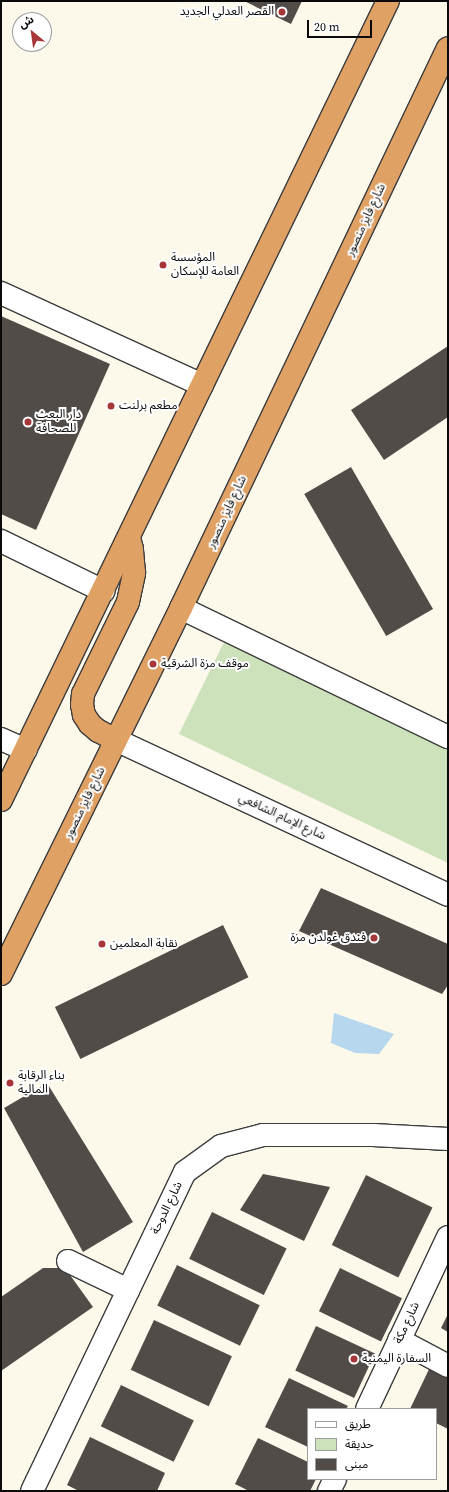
<!DOCTYPE html>
<html>
<head>
<meta charset="utf-8">
<style>
  body { margin:0 }
  #map { position:relative; width:449px; height:1492px; overflow:hidden; background:#fcf9eb; font-family:"Source Serif 4","Noto Sans Arabic",serif }
  div>[style] { position:absolute }
  .green>* { inset:0; background:#cde1ba }
  .water>* { inset:0; background:#b6d7ed }
  .building>* { inset:0; background:#514c48; transform-origin:0 0 }
  .roads { filter:drop-shadow(1px 0 #3d3d3d) drop-shadow(-1px 0 #3d3d3d) drop-shadow(0 1px #3d3d3d) drop-shadow(0 -1px #3d3d3d) }
  .minor>* { height:22px; margin:-11px; padding:0 11px; transform-origin:11px; border-radius:11px; background:#fff }
  .highway>* { height:22px; margin:-11px; padding:0 11px; transform-origin:11px; border-radius:11px; background:#e0a165 }
  .dots>* { width:11px; height:11px; translate:-50% -50%; box-sizing:border-box; border:2px solid #fff; border-radius:50% }
  span { translate:-50% -50%; white-space:nowrap; text-align:center; line-height:1.15; -webkit-text-stroke:4px #fff; paint-order:stroke }
  .poi-label { font-size:12px; color:#0a0a0a }
  .right { translate:-100% -50%; text-align:right }
  .left { translate:0 -50%; text-align:left }
  .street-label { font-size:12px; color:#0a0a0a }
  .frame { position:absolute; inset:0; border:2px solid #0a0a0a; pointer-events:none }
  .legend { position:absolute; left:307px; top:1408px; width:130px; height:72px; box-sizing:border-box; background:#fff; border:1px solid #9d9d9d; margin:0; padding:5px 7px; list-style:none; font-size:12px; color:#0a0a0a }
  .legend li { display:flex; align-items:center; gap:8px; height:20px }
  .legend b { width:20px; border:1px solid #9d9d9d }
  .north { position:absolute; left:12px; top:12px; width:40px; height:40px; box-sizing:border-box; background:#fff; border:1px solid #9d9d9d; border-radius:50%; rotate:331deg; font-size:11px; font-weight:700; line-height:16px; text-align:center; color:#0a0a0a }
  .north::after { content:''; display:block; margin:auto; width:14px; height:18px; background:#a63638; clip-path:polygon(50% 0,100% 100%,50% 72%,0 100%) }
  .scale { position:absolute; left:307px; top:20px; width:65px; height:18px; box-sizing:border-box; border:2px solid #0a0a0a; border-top:0; padding-left:5px; font-size:12px; line-height:14px; white-space:nowrap; color:#0a0a0a; -webkit-text-stroke:3px #fff; paint-order:stroke }
</style>
</head>
<body>
<div id="map">
  <div class="green">
    <i style="clip-path:polygon(224px 642px,448px 749px,448px 863px,179px 734px)"></i>
  </div>
  <div class="water">
    <i style="clip-path:polygon(334px 1013px,394px 1034px,379px 1054px,355px 1053px,331px 1043px)"></i>
  </div>
  <div class="building">
    <i style="clip-path:polygon(244px 1px,302px 1px,291px 24px)"></i>
    <i style="clip-path:polygon(1px 316px,110px 364px,36px 530px,1px 514px)"></i>
    <i style="clip-path:polygon(448px 346px,448px 417px,384px 460px,351px 410px)"></i>
    <i style="left:351px;top:467px;width:164px;height:54px;rotate:60deg"></i>
    <i style="clip-path:polygon(321px 888px,448px 944px,448px 985px,442px 994px,299px 931px)"></i>
    <i style="left:223px;top:925px;width:58px;height:187px;rotate:64deg"></i>
    <i style="clip-path:polygon(47px 1083px,133px 1222px,83px 1252px,4px 1108px)"></i>
    <i style="clip-path:polygon(263px 1174px,330px 1187px,304px 1241px,240px 1210px)"></i>
    <i style="left:366px;top:1175px;width:74px;height:78px;rotate:26deg"></i>
    <i style="left:212px;top:1212px;width:83px;height:52px;rotate:26deg"></i>
    <i style="left:177px;top:1265px;width:92px;height:45px;rotate:26deg"></i>
    <i style="clip-path:polygon(43px 1268px,65px 1268px,93px 1307px,1px 1371px,1px 1297px)"></i>
    <i style="left:340px;top:1268px;width:69px;height:48px;rotate:26deg"></i>
    <i style="clip-path:polygon(448px 1314px,448px 1332px,441px 1328px)"></i>
    <i style="left:154px;top:1320px;width:86px;height:55px;rotate:25deg"></i>
    <i style="left:316px;top:1326px;width:65px;height:49px;rotate:25deg"></i>
    <i style="clip-path:polygon(432px 1363px,448px 1371px,448px 1429px,436px 1423px,436px 1409px,410px 1409px)"></i>
    <i style="clip-path:polygon(289px 1378px,348px 1406px,346px 1409px,308px 1409px,308px 1447px,265px 1427px)"></i>
    <i style="left:121px;top:1385px;width:81px;height:46px;rotate:26deg"></i>
    <i style="clip-path:polygon(90px 1437px,165px 1473px,157px 1491px,79px 1491px,67px 1485px)"></i>
    <i style="clip-path:polygon(258px 1438px,308px 1462px,308px 1479px,316px 1479px,310px 1491px,249px 1491px,235px 1484px)"></i>
  </div>
  <div class="roads">
    <div class="minor">
      <i style="left:1px;top:293px;width:221px;rotate:24.6deg"></i>
      <i style="left:1px;top:541px;width:114px;rotate:26.1deg"></i>
      <i style="left:181px;top:608px;width:297px;rotate:25.8deg"></i>
      <i style="left:1px;top:739px;width:27px;rotate:24deg"></i>
      <i style="left:116px;top:740px;width:366px;rotate:25deg"></i>
      <i style="left:68px;top:1261px;width:67px;rotate:25.8deg"></i>
      <i style="left:399px;top:1340px;width:55px;rotate:28deg"></i>
      <i style="left:367px;top:1409px;width:190px;rotate:-64.8deg"></i>
      <i style="left:32px;top:1491px;width:354px;rotate:-64.4deg"></i>
      <i style="left:185px;top:1172px;width:44px;rotate:-35.8deg"></i>
      <i style="left:221px;top:1146px;width:43px;rotate:-14.7deg"></i>
      <i style="left:263px;top:1135px;width:110px"></i>
      <i style="left:373px;top:1135px;width:75px;rotate:3.1deg"></i>
      <i style="left:329px;top:1491px;width:13px;rotate:-63deg"></i>
    </div>
    <div class="highway">
      <i style="left:116px;top:740px;width:20px;rotate:-153deg"></i>
      <i style="left:98px;top:731px;width:11px;rotate:-139deg"></i>
      <i style="left:90px;top:724px;width:11px;rotate:-124deg"></i>
      <i style="left:84px;top:715px;width:10px;rotate:-101deg"></i>
      <i style="left:82px;top:705px;width:11px;rotate:-85deg"></i>
      <i style="left:83px;top:694px;width:102px;rotate:-63.9deg"></i>
      <i style="left:128px;top:602px;width:30px;rotate:-78deg"></i>
      <i style="left:134px;top:573px;width:24px;rotate:-95deg"></i>
      <i style="left:132px;top:549px;width:11px;rotate:-105deg"></i>
      <i style="left:1px;top:800px;width:888px;rotate:-64.16deg"></i>
      <i style="left:1px;top:974px;width:408px;rotate:-63.8deg"></i>
      <i style="left:181px;top:608px;width:620px;rotate:-64.51deg"></i>
    </div>
  </div>
  <div class="dots">
    <i style="left:282px;top:12px;background:#a63638"></i>
    <i style="left:163px;top:265px;background:#a63638"></i>
    <i style="left:111px;top:406px;background:#a63638"></i>
    <i style="left:28px;top:422px;background:#a63638"></i>
    <i style="left:153px;top:664px;background:#a63638"></i>
    <i style="left:374px;top:938px;background:#a63638"></i>
    <i style="left:102px;top:944px;background:#a63638"></i>
    <i style="left:10px;top:1083px;background:#a63638"></i>
    <i style="left:354px;top:1359px;background:#a63638"></i>
  </div>
  <div class="poi-label">
    <span class="right" style="left:274px;top:12px">القصر العدلي الجديد</span>
    <span class="left" style="left:171px;top:265px">المؤسسة<br>العامة للإسكان</span>
    <span class="left" style="left:119px;top:406px">مطعم برلنت</span>
    <span class="left" style="left:36px;top:422px">دار البعث<br>للصحافة</span>
    <span class="left" style="left:161px;top:664px">موقف مزة الشرقية</span>
    <span class="right" style="left:366px;top:938px">فندق غولدن مزة</span>
    <span class="left" style="left:110px;top:944px">نقابة المعلمين</span>
    <span class="left" style="left:18px;top:1083px">بناء الرقابة<br>المالية</span>
    <span class="left" style="left:362px;top:1359px">السفارة اليمنية</span>
  </div>
  <div class="street-label">
    <span style="left:366px;top:220px;rotate:-65deg">شارع فايز منصور</span>
    <span style="left:227px;top:512px;rotate:-65deg">شارع فايز منصور</span>
    <span style="left:85px;top:803px;rotate:-64deg">شارع فايز منصور</span>
    <span style="left:282px;top:817px;rotate:25deg">شارع الإمام الشافعي</span>
    <span style="left:167px;top:1208px;rotate:-64deg">شارع الدوحة</span>
    <span style="left:407px;top:1323px;rotate:-65deg">شارع مكة</span>
  </div>
  <div class="frame"></div>
  <ul class="legend">
  <li><b style="height:5px;background:#fff"></b>طريق</li>
  <li><b style="height:11px;background:#cde1ba"></b>حديقة</li>
  <li><b style="height:11px;background:#514c48"></b>مبنى</li>
  </ul>
  <div class="north">ش</div>
  <div class="scale">20 m</div>
</div>
</body>
</html>
